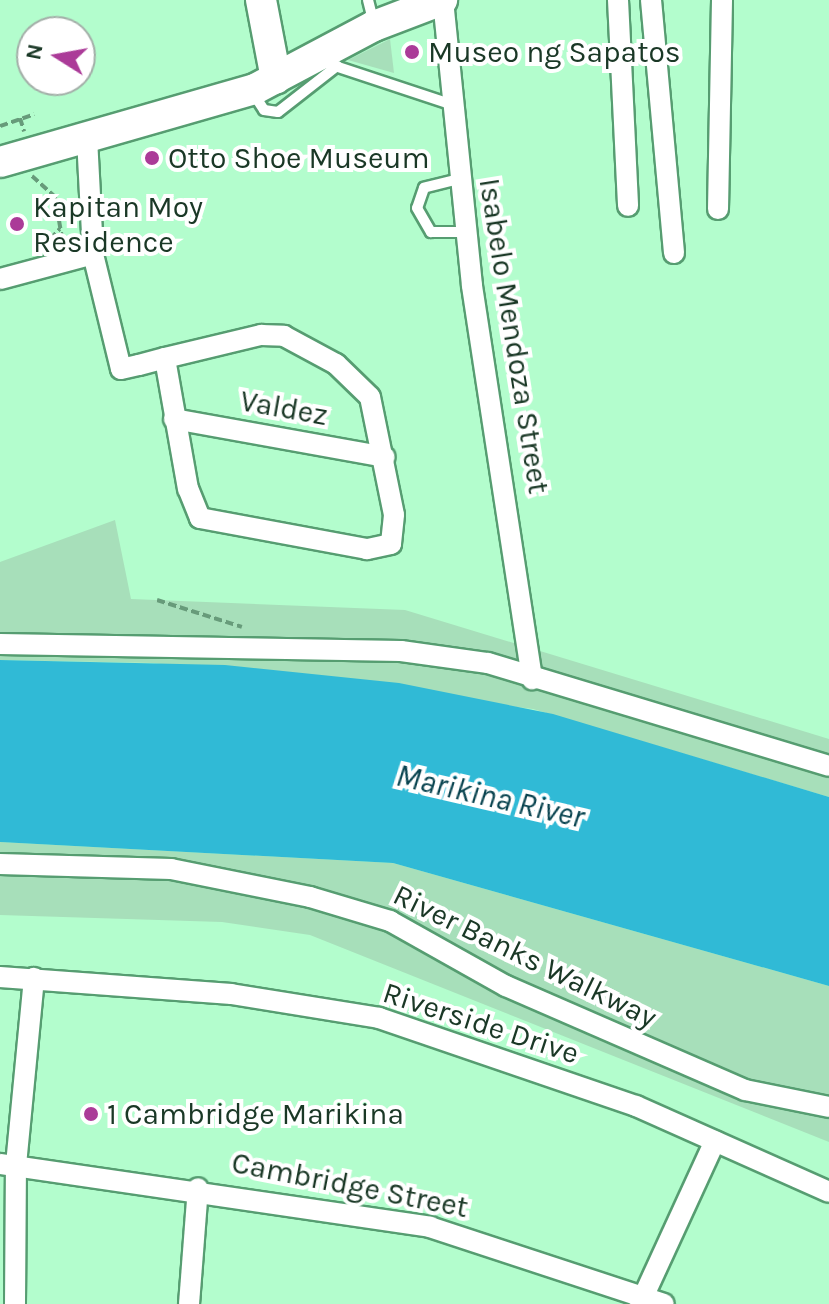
<!DOCTYPE html>
<html>
<head>
<meta charset="utf-8">
<style>
  body { margin:0 }
  #map { position:relative; width:829px; height:1304px; overflow:hidden; background:#b3fdcd; font-family:Karla,sans-serif }
  div>[style] { position:absolute }
  .green>* { inset:0; background:#a7dfba }
  .water>* { inset:0; background:#30bad6 }
  .path>* { height:4px; margin-top:-2px; transform-origin:0; background:repeating-linear-gradient(90deg,#679b7a 0 8px,transparent 0 12px) }
  .roads { filter:drop-shadow(2px 0 #569d71) drop-shadow(-2px 0 #569d71) drop-shadow(0 2px #569d71) drop-shadow(0 -2px #569d71) }
  .lane>* { height:10px; margin:-5px; padding:0 5px; transform-origin:5px; border-radius:5px; background:#fff }
  .street>* { height:20px; margin:-10px; padding:0 10px; transform-origin:10px; border-radius:10px; background:#fff }
  .secondary>* { height:30px; margin:-15px; padding:0 15px; transform-origin:15px; border-radius:15px; background:#fff }
  .dots>* { width:22px; height:22px; translate:-50% -50%; box-sizing:border-box; border:4px solid #fff; border-radius:50% }
  span { translate:-50% -50%; white-space:nowrap; text-align:center; line-height:1.15; -webkit-text-stroke:8px #fff; paint-order:stroke }
  .poi-label { font-size:30px; color:#1a3826 }
  .left { translate:0 -50%; text-align:left }
  .street-label { font-size:30px; color:#1a3826 }
  .water-label { font-size:32px; color:#094450; font-style:italic }
  .north { position:absolute; left:16px; top:16px; width:80px; height:80px; box-sizing:border-box; background:#fff; border:2px solid #a3afa8; border-radius:50%; rotate:281deg; font-size:22px; font-weight:700; line-height:32px; text-align:center; color:#1a3826 }
  .north::after { content:''; display:block; margin:auto; width:28px; height:36px; background:#ab3b98; clip-path:polygon(50% 0,100% 100%,50% 72%,0 100%) }
</style>
</head>
<body>
<div id="map">
  <div class="green">
    <i style="clip-path:polygon(390px 39px,394px 73px,348px 60px)"></i>
    <i style="clip-path:polygon(115px 520px,131px 599px,405px 610px,829px 739px,829px 797px,533px 709px,153px 663px,0 660px,0 562px)"></i>
    <i style="clip-path:polygon(0 842px,393px 863px,829px 986px,829px 1142px,310px 935px,222px 922px,0 915px)"></i>
  </div>
  <div class="water">
    <i style="clip-path:polygon(0 660px,225px 665px,399px 683px,553px 714px,829px 797px,829px 986px,393px 863px,0 842px)"></i>
  </div>
  <div class="path">
    <i style="left:20px;top:118px;width:14px;rotate:73deg"></i>
    <i style="left:0;top:126px;width:36px;rotate:-19deg"></i>
    <i style="left:32px;top:176px;width:31px;rotate:42deg"></i>
    <i style="left:55px;top:197px;width:48px;rotate:80.3deg"></i>
    <i style="left:42px;top:248px;width:26px;rotate:-47deg"></i>
    <i style="left:157px;top:600px;width:89px;rotate:17.6deg"></i>
  </div>
  <div class="roads">
    <div class="lane">
      <i style="left:368px;top:0;width:25px;rotate:76deg"></i>
      <i style="left:320px;top:61px;width:137px;rotate:18.3deg"></i>
      <i style="left:253px;top:93px;width:20px;rotate:57deg"></i>
      <i style="left:264px;top:110px;width:14px;rotate:8deg"></i>
      <i style="left:278px;top:112px;width:75px;rotate:-37.9deg"></i>
      <i style="left:459px;top:179px;width:36px;rotate:166deg"></i>
      <i style="left:424px;top:188px;width:21px;rotate:109deg"></i>
      <i style="left:417px;top:208px;width:28px;rotate:60deg"></i>
      <i style="left:431px;top:232px;width:35px"></i>
    </div>
    <div class="street">
      <i style="left:443px;top:0;width:287px;rotate:84.2deg"></i>
      <i style="left:472px;top:286px;width:398px;rotate:81.3deg"></i>
      <i style="left:618px;top:0;width:206px;rotate:87.2deg"></i>
      <i style="left:651px;top:0;width:254px;rotate:84.8deg"></i>
      <i style="left:87px;top:138px;width:116px;rotate:87deg"></i>
      <i style="left:93px;top:254px;width:118px;rotate:76.3deg"></i>
      <i style="left:121px;top:369px;width:18px;rotate:-13deg"></i>
      <i style="left:139px;top:365px;width:27px;rotate:-15deg"></i>
      <i style="left:165px;top:358px;width:99px;rotate:-13.5deg"></i>
      <i style="left:261px;top:335px;width:23px;rotate:2deg"></i>
      <i style="left:284px;top:336px;width:59px;rotate:28.3deg"></i>
      <i style="left:336px;top:364px;width:47px;rotate:44.1deg"></i>
      <i style="left:370px;top:397px;width:120px;rotate:78.5deg"></i>
      <i style="left:394px;top:515px;width:29px;rotate:96deg"></i>
      <i style="left:391px;top:544px;width:25px;rotate:168deg"></i>
      <i style="left:367px;top:549px;width:170px;rotate:-169.5deg"></i>
      <i style="left:200px;top:518px;width:31px;rotate:-112deg"></i>
      <i style="left:188px;top:489px;width:133px;rotate:-100deg"></i>
      <i style="left:718px;top:209px;width:209px;rotate:-88.9deg"></i>
      <i style="left:0;top:279px;width:96px;rotate:-15deg"></i>
      <i style="left:174px;top:419px;width:214px;rotate:10.2deg"></i>
      <i style="left:0;top:644px;width:401px;rotate:1deg"></i>
      <i style="left:401px;top:651px;width:88px;rotate:7.9deg"></i>
      <i style="left:488px;top:663px;width:356px;rotate:16.8deg"></i>
      <i style="left:0;top:864px;width:171px;rotate:1.7deg"></i>
      <i style="left:171px;top:869px;width:142px;rotate:11.4deg"></i>
      <i style="left:310px;top:897px;width:84px;rotate:16.7deg"></i>
      <i style="left:390px;top:921px;width:133px;rotate:29.3deg"></i>
      <i style="left:506px;top:986px;width:261px;rotate:23.5deg"></i>
      <i style="left:745px;top:1090px;width:86px;rotate:11.4deg"></i>
      <i style="left:0;top:977px;width:232px;rotate:4.2deg"></i>
      <i style="left:231px;top:994px;width:150px;rotate:9.2deg"></i>
      <i style="left:379px;top:1018px;width:272px;rotate:18.9deg"></i>
      <i style="left:636px;top:1106px;width:211px;rotate:24deg"></i>
      <i style="left:0;top:1164px;width:435px;rotate:8.3deg"></i>
      <i style="left:430px;top:1227px;width:246px;rotate:18.2deg"></i>
      <i style="left:15px;top:1304px;width:139px;rotate:-89.6deg"></i>
      <i style="left:16px;top:1165px;width:188px;rotate:-84.5deg"></i>
      <i style="left:189px;top:1304px;width:116px;rotate:-85.6deg"></i>
      <i style="left:640px;top:1304px;width:179px;rotate:-65.3deg"></i>
    </div>
    <div class="secondary">
      <i style="left:261px;top:0;width:80px;rotate:79.2deg"></i>
      <i style="left:0;top:162px;width:265px;rotate:-16deg"></i>
      <i style="left:255px;top:89px;width:135px;rotate:-27.9deg"></i>
      <i style="left:374px;top:26px;width:73px;rotate:-20.9deg"></i>
    </div>
  </div>
  <div class="dots">
    <i style="left:412px;top:52px;background:#ab3b98"></i>
    <i style="left:152px;top:158px;background:#ab3b98"></i>
    <i style="left:17px;top:224px;background:#ab3b98"></i>
    <i style="left:91px;top:1114px;background:#ab3b98"></i>
  </div>
  <div class="poi-label">
    <span class="left" style="left:428px;top:52px">Museo ng Sapatos</span>
    <span class="left" style="left:168px;top:158px">Otto Shoe Museum</span>
    <span class="left" style="left:33px;top:224px">Kapitan Moy<br>Residence</span>
    <span class="left" style="left:107px;top:1114px">1 Cambridge Marikina</span>
  </div>
  <div class="street-label">
    <span style="left:514px;top:336px;rotate:81deg">Isabelo Mendoza Street</span>
    <span style="left:284px;top:408px;rotate:10deg">Valdez</span>
    <span style="left:525px;top:956px;rotate:26deg">River Banks Walkway</span>
    <span style="left:481px;top:1023px;rotate:18deg">Riverside Drive</span>
    <span style="left:350px;top:1185px;rotate:11deg">Cambridge Street</span>
  </div>
  <div class="water-label">
    <span style="left:490px;top:797px;rotate:13deg">Marikina River</span>
  </div>
  <div class="north">N</div>
</div>
</body>
</html>
